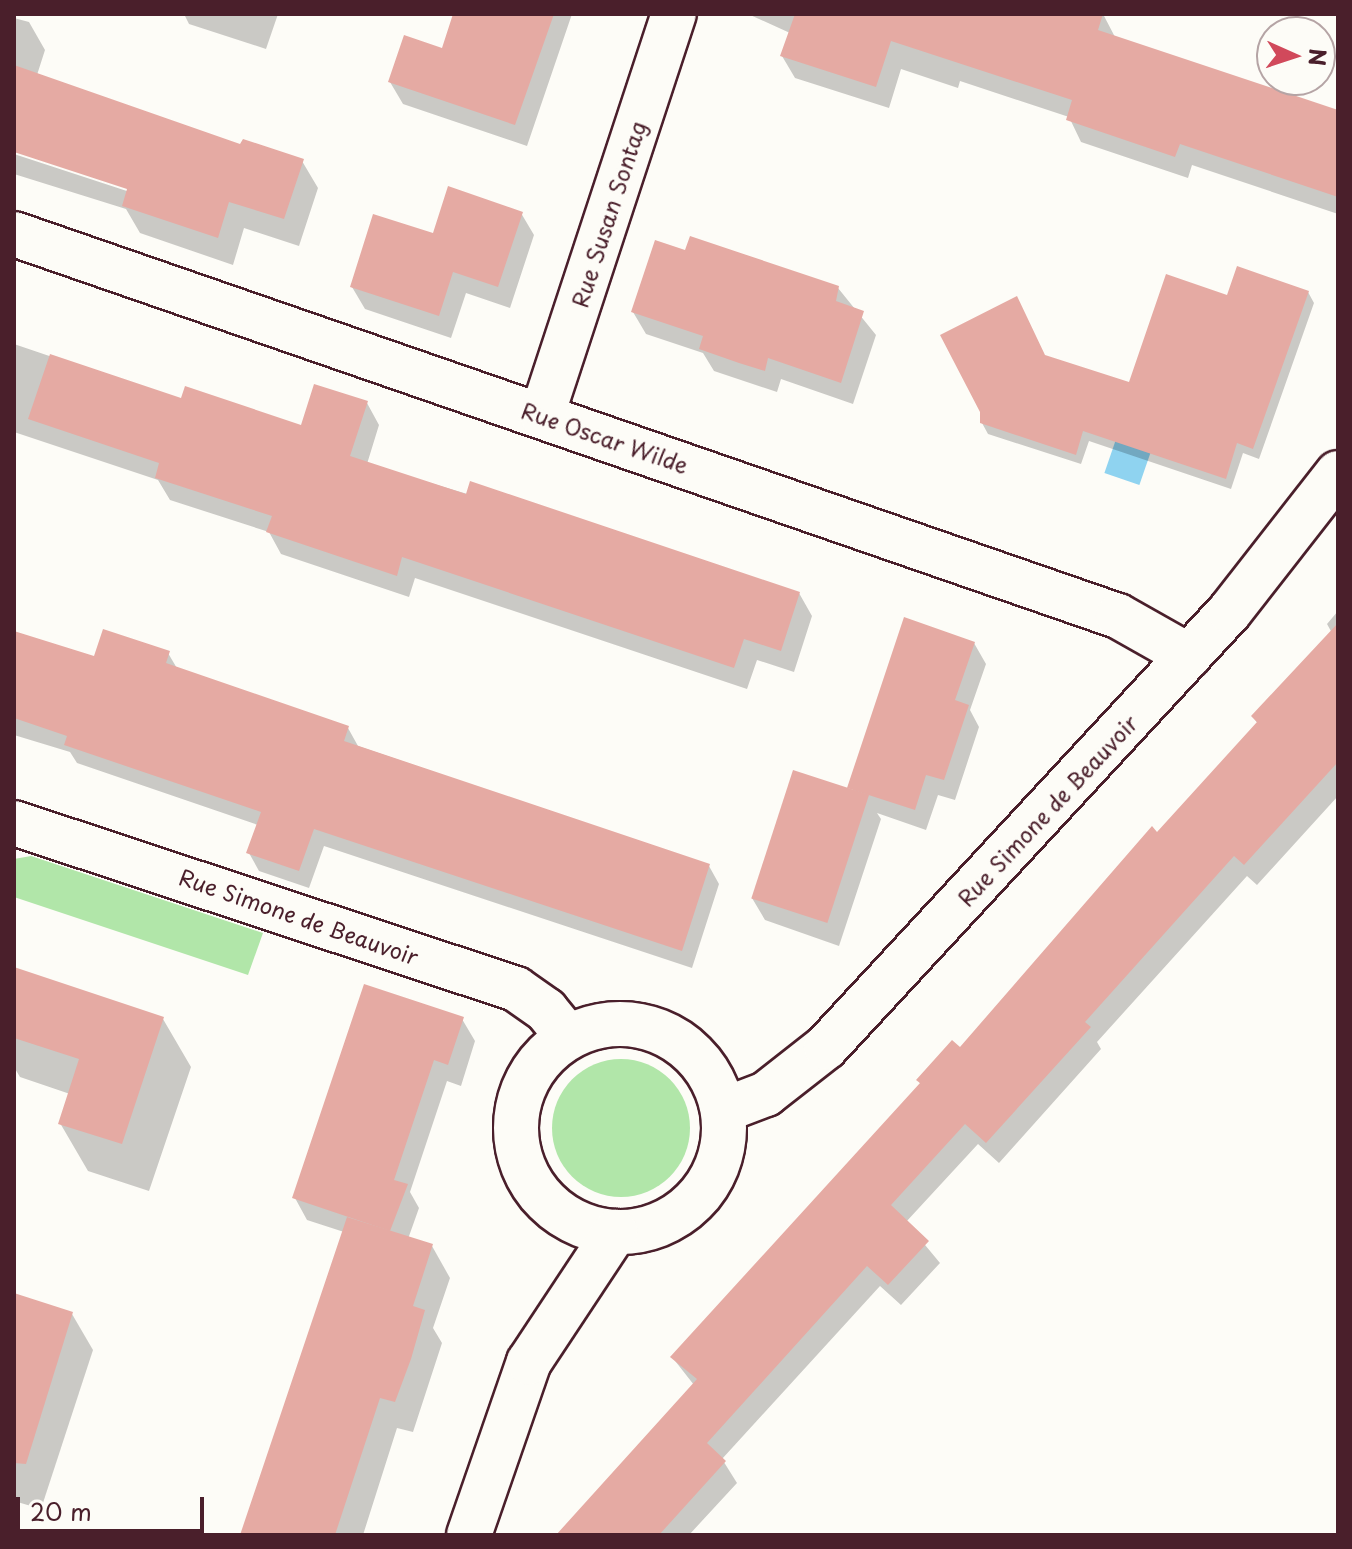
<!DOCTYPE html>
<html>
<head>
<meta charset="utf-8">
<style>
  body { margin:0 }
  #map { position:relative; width:1352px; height:1549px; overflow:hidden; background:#fdfcf7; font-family:"Playpen Sans",sans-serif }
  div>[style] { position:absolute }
  .green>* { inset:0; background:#b1e6a9 }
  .round { border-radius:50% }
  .water>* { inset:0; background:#8fd3f0; transform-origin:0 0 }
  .shadow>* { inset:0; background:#0003 }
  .building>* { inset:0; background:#e5aaa3; transform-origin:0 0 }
  .roads { filter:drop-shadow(2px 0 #4a1f2b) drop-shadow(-2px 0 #4a1f2b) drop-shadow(0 2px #4a1f2b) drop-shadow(0 -2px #4a1f2b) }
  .minor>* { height:44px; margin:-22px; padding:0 22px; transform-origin:22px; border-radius:22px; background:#fdfcf7 }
  .minor>.ring { margin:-22px; padding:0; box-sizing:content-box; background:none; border:44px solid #fdfcf7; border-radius:50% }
  span { translate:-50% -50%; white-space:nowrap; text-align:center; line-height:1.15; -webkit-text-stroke:6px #fdfcf7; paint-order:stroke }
  .street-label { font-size:22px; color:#4a1f2b }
  .frame { position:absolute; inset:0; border:16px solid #4a1f2b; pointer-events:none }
  .north { position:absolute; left:1256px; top:16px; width:80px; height:80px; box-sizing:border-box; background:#fdfcf7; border:2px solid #b5a4a5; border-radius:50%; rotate:93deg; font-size:22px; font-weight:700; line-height:32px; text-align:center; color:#4a1f2b }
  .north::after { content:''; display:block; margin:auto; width:28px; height:36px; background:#d1495b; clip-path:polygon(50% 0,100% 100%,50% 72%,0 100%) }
  .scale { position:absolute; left:16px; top:1497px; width:188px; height:36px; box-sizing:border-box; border:4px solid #4a1f2b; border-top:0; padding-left:10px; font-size:24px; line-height:28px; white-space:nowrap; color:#4a1f2b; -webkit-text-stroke:6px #fdfcf7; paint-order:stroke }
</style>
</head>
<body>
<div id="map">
  <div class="green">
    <i style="clip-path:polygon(31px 856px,263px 933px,248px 975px,14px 897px,14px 859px)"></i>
    <i class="round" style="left:552px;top:1059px;width:138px;height:138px"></i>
  </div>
  <div class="water">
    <i style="left:1135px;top:384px;width:37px;height:94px;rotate:19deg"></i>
  </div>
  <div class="shadow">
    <i style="clip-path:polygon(184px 14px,278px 14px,266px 49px,189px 24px)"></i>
    <i style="clip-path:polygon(455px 14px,572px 14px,527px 146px,403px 104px,390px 82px,443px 50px)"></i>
    <i style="clip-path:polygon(748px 14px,1103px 14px,1115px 37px,1338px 112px,1338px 214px,1192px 165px,1188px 178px,1081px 142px,1069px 117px,960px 81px,958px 88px,901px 69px,889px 108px,795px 78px,782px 56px,790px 33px)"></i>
    <i style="clip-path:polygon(14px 18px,29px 22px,45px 50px,37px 75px,242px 147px,302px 161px,318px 188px,299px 246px,244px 228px,233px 265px,140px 233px,126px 209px,14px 174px,14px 154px,136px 194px,137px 190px,14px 150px)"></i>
    <i style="clip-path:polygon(521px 213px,534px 235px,510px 308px,466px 293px,451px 338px,365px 309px,352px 287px,435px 236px)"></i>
    <i style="clip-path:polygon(686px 252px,838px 288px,876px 335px,853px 404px,781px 379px,777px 392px,714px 371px,703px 353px,646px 334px,633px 312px)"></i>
    <i style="clip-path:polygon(1308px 292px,1314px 303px,1259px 459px,1243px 453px,1231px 489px,1089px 441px,1081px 464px,988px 434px,982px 423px,1045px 357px,1130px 385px,1228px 298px)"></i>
    <i style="clip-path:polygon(14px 344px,182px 401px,302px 428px,367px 403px,379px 425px,367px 464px,799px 593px,812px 616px,794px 672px,757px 660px,747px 689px,415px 578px,409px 597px,281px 554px,269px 532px,170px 500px,158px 480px,14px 432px)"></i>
    <i style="clip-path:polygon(1338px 611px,1338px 796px,1257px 885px,1247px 876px,1097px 1042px,1101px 1049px,999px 1163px,978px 1144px,906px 1222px,940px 1263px,901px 1305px,880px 1286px,722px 1459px,737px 1483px,689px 1535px,584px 1535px,694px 1385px,672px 1357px,921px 1085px,918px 1080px,961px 1050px,1258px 724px,1253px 717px,1332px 633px,1327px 624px)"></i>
    <i style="clip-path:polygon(14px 634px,95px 659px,168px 653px,178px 670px,348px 728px,358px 746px,709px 866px,719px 884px,692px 968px,324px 846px,309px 888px,259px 871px,249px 853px,258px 825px,77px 763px,70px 752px,14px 735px)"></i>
    <i style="clip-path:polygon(974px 643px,986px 664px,970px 710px,979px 727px,955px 800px,938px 795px,926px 830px,877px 813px,881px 819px,839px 946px,765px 920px,752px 898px,852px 792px)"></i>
    <i style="clip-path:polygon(14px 969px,163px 1019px,191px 1067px,149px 1191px,88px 1171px,60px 1123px,70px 1094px,20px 1077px,14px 1067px)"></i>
    <i style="clip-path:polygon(462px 1019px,475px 1041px,461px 1086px,447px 1081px,410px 1192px,419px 1208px,408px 1239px,432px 1246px,450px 1278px,433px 1328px,442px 1343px,413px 1432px,397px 1428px,363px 1535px,243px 1535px,344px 1232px,307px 1220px,295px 1198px)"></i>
    <i style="clip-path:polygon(14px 1296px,72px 1314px,93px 1350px,41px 1509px,14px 1501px)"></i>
  </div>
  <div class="building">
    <i style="clip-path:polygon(453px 14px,554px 14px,515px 125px,388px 82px,404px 35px,442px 48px)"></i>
    <i style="clip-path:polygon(795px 14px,1103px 14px,1098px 30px,1338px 110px,1338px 197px,1180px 144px,1175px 157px,1066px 120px,1072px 100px,891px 41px,876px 87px,780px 56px)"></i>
    <i style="clip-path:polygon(14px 65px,240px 144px,243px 139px,304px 159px,284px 219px,229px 202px,218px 238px,122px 206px,127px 189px,14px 152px)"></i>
    <i style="clip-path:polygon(448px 186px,523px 212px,498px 287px,453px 272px,439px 316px,350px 287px,373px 214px,433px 233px)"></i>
    <i style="clip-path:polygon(690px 236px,839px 286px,836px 301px,864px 311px,841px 383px,768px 358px,765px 371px,739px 363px,699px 349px,703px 336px,631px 312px,655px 240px,685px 250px)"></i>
    <i style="clip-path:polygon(1237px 266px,1309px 291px,1253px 449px,1237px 443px,1226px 479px,1083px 431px,1076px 455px,980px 423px,980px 412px,940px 335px,1017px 296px,1045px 355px,1129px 382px,1166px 274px,1227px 295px)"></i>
    <i style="clip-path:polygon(50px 354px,181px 398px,185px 386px,301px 425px,314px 384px,368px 401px,350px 456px,466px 494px,470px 481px,800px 592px,781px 651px,744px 639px,734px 668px,402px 557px,397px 576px,266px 532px,272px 516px,155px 478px,159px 463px,28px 419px)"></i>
    <i style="clip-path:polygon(904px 617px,975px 642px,955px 700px,969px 705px,944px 780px,926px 775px,915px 810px,847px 788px)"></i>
    <i style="clip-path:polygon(1338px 623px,1338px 762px,1244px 865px,1234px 856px,1085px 1022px,1091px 1027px,986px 1143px,965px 1124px,891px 1205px,929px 1241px,888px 1285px,867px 1266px,707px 1443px,726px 1461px,659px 1535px,556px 1535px,697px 1379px,670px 1357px,920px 1083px,916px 1080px,952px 1040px,960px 1047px,1152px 826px,1157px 832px,1257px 722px,1251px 716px)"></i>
    <i style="clip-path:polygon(103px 629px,170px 651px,166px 663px,349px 726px,344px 741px,710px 864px,682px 951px,314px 829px,299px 871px,246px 853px,261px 812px,64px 745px,67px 736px,14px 718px,14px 631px,94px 656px)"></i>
    <i style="left:793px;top:770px;width:80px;height:135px;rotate:18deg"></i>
    <i style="clip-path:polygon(14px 967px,164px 1017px,122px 1144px,58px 1124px,79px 1059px,14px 1038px)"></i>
    <i style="clip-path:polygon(364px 984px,464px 1017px,448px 1065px,434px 1060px,394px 1180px,408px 1184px,390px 1231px,292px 1198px)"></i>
    <i style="clip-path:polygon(347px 1217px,433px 1244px,413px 1306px,425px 1310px,411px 1359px,395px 1402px,380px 1398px,335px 1535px,240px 1535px)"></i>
    <i style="clip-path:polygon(14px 1293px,73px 1312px,26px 1464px,14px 1463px)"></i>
  </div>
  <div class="roads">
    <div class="minor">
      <i style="left:14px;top:234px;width:1168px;rotate:19.09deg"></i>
      <i style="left:1118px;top:616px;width:81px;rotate:29.4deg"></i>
      <i style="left:542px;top:415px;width:422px;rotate:-71.8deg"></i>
      <i style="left:14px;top:823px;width:529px;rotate:18.3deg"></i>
      <i style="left:516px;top:989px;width:37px;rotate:35deg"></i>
      <i style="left:546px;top:1010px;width:35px;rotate:51deg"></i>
      <i class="ring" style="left:516px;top:1024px;width:164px;height:164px"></i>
      <i style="left:724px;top:1110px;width:45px;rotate:-20.9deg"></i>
      <i style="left:766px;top:1094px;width:76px;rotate:-38.1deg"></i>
      <i style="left:826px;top:1047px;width:594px;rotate:-47.18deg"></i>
      <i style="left:1230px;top:611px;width:175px;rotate:-52deg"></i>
      <i style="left:469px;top:1535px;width:183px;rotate:-70.9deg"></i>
      <i style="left:529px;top:1362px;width:156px;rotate:-56.5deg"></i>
    </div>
  </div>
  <div class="street-label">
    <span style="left:608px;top:214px;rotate:-72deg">Rue Susan Sontag</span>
    <span style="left:605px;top:437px;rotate:19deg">Rue Oscar Wilde</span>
    <span style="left:1047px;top:810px;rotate:-47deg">Rue Simone de Beauvoir</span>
    <span style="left:299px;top:916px;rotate:19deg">Rue Simone de Beauvoir</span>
  </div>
  <div class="frame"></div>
  <div class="north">N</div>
  <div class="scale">20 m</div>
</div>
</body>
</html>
